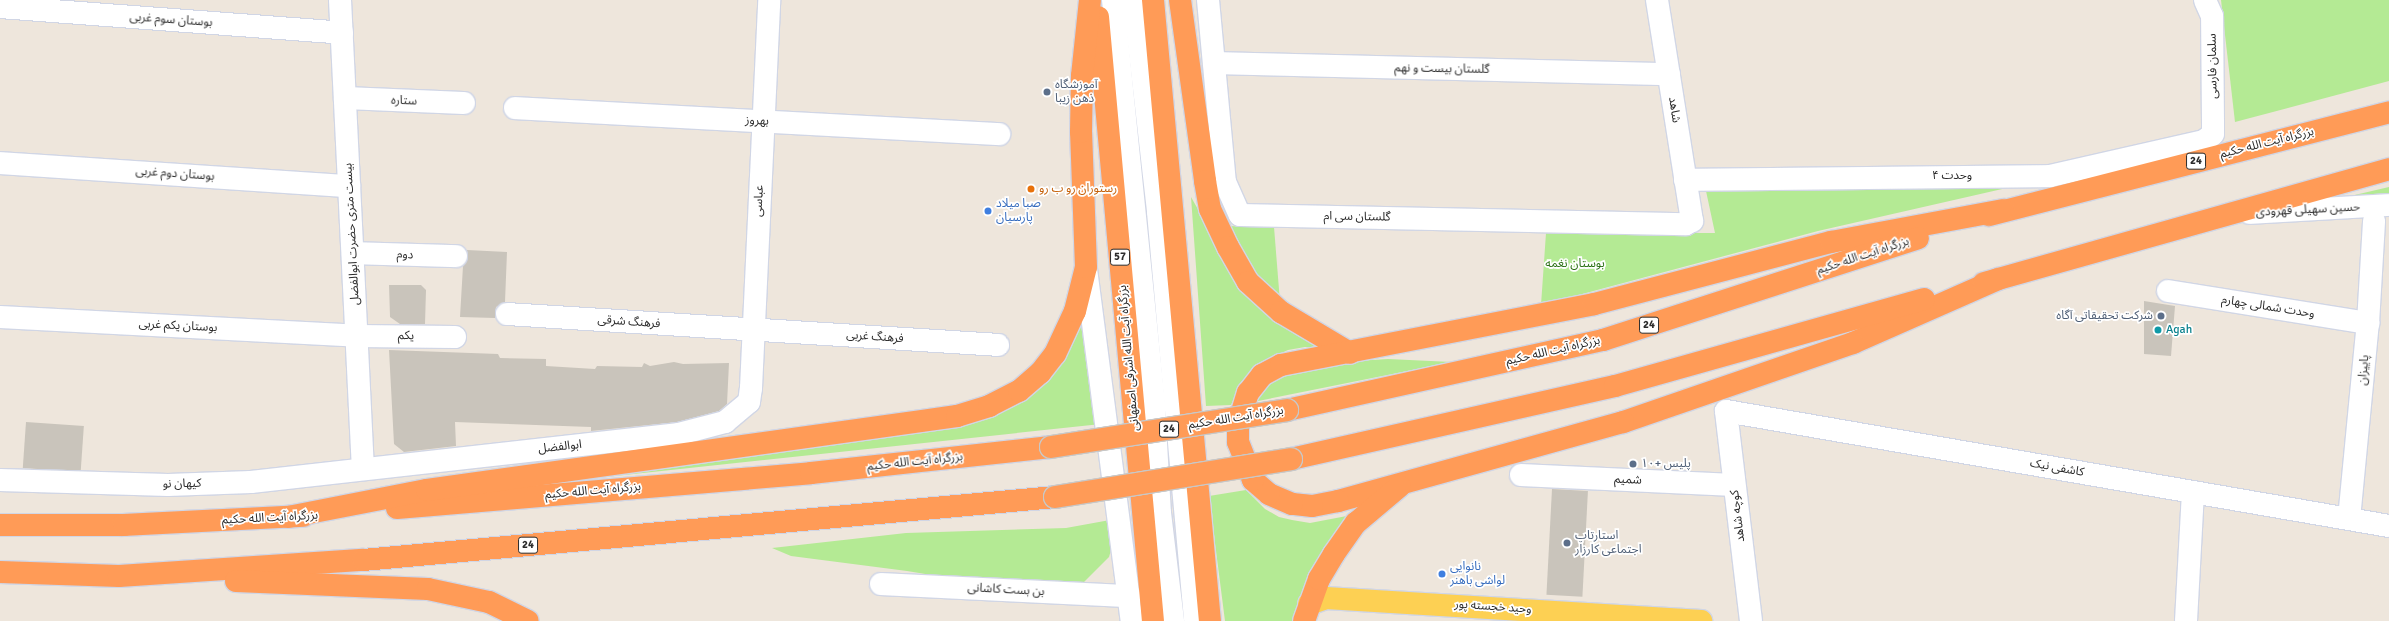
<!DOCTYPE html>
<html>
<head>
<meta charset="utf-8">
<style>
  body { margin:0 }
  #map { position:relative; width:2389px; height:621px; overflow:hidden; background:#eee6dc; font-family:Signika,"Noto Sans Arabic",sans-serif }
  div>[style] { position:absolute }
  .green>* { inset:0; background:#b4ea94 }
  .building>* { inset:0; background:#c9c4bb; transform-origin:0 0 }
  .roads { filter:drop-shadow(1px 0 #d1d6e5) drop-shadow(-1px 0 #d1d6e5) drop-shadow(0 1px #d1d6e5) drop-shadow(0 -1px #d1d6e5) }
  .minor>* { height:22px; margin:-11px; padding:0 11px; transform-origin:11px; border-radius:11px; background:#fff }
  .major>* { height:22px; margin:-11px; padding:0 11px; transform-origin:11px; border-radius:11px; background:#fdd053 }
  .highway>* { height:22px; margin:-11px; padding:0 11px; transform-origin:11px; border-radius:11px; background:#ff9b57 }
  .bridges { filter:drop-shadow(1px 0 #c8c8c8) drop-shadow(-1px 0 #c8c8c8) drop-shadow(0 1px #c8c8c8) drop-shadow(0 -1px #c8c8c8) }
  .highway-bridge>* { height:22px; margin:-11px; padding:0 11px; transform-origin:11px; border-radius:11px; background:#ff9b57 }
  .dots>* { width:11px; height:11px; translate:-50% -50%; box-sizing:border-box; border:2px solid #fff; border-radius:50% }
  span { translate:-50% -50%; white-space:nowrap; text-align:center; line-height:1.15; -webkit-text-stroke:3.5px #fff; paint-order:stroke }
  .shield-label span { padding:1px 3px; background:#fff; border:1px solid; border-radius:3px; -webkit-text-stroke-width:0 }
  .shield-label { font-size:11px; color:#2b2b2b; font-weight:700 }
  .street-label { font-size:12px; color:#2b2b2b }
  .service-label { font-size:12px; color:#4e5e75 }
  .left { translate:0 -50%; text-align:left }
  .right { translate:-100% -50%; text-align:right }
  .food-label { font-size:12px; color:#c56008 }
  .shop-label { font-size:12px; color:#366cbe }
  .park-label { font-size:12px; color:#2a7014 }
  .culture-label { font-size:12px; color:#0d838f }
</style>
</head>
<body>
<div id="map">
  <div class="green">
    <i style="clip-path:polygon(2221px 0,2389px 0,2389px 81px,2235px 122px)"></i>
    <i style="clip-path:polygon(2011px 187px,1818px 231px,1541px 305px,1546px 233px,1715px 233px,1706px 191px)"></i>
    <i style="clip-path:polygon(2389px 187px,2389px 198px,2329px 201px)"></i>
    <i style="clip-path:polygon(1191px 197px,1204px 220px,1325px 348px,1305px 347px,1288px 350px,1259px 363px,1241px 382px,1231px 405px,1206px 406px)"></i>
    <i style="clip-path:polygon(1224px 226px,1274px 227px,1280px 302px,1263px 286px)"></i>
    <i style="clip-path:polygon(1087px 307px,1101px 424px,531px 485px,996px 411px)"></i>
    <i style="clip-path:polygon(1388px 359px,1452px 362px,1253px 402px,1263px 387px,1279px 376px,1341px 362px)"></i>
    <i style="clip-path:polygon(1246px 490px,1265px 509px,1279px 517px,1292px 520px,1310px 523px,1352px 515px,1297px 621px,1225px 621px,1209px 496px)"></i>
    <i style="clip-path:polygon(1110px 520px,1113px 543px,1109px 557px,1083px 583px,1023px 590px,907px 571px,791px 556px,772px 548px,906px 533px,1066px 528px)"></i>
  </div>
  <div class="building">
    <i style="clip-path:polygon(467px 250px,507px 252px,505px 302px,496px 307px,495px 318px,460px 317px,463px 266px,468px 257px)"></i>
    <i style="clip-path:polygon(389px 285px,421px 285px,426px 290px,425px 324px,400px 324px,390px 317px)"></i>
    <i style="clip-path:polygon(2144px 301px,2175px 306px,2171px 356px,2144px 354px)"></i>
    <i style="clip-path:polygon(389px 350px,498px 354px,500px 358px,546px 359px,546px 366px,595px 369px,597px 366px,642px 367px,644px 363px,650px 366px,674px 362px,683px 364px,729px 363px,727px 404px,719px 411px,677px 422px,591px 431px,591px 427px,455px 422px,456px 446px,404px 452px,394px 444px)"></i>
    <i style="left:26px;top:422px;width:58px;height:46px;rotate:4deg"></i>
    <i style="left:1552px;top:489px;width:36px;height:106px;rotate:3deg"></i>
  </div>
  <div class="roads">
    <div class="minor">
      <i style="left:340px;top:0;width:469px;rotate:87.2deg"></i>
      <i style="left:1113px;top:0;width:409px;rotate:84.2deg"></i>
      <i style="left:1154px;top:407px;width:106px;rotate:86.8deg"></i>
      <i style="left:1160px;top:513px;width:109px;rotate:83.1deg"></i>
      <i style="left:1134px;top:0;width:213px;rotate:83.5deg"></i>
      <i style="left:1158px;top:212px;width:411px;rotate:84.8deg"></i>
      <i style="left:1208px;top:0;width:183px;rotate:84.7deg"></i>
      <i style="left:1225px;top:182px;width:36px;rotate:66deg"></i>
      <i style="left:1240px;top:215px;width:446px;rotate:1.2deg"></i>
      <i style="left:1686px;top:224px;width:7px;rotate:-27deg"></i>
      <i style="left:1692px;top:221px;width:224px;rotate:-99deg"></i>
      <i style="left:0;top:7px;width:343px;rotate:4.3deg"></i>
      <i style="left:1214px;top:63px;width:455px;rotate:1.4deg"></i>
      <i style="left:345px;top:98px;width:119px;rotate:2.4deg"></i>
      <i style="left:515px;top:108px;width:485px;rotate:3.1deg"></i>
      <i style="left:0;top:163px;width:350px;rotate:3.8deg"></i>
      <i style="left:1685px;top:180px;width:365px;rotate:-0.6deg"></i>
      <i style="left:2050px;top:176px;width:158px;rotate:-12.8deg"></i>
      <i style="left:2204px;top:141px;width:11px;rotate:-38deg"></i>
      <i style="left:2213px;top:134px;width:11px;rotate:-90deg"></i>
      <i style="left:2213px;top:123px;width:107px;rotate:-90.5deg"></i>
      <i style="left:2212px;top:16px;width:17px;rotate:-114deg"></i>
      <i style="left:2250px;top:213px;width:139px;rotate:-3.3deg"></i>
      <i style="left:353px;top:253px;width:103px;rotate:1.7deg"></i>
      <i style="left:1086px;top:269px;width:355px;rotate:82.6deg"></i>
      <i style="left:2168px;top:291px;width:203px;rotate:9.1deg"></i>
      <i style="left:507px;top:314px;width:492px;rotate:3.6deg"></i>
      <i style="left:0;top:317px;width:358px;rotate:3deg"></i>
      <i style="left:357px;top:336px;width:98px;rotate:0.6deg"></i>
      <i style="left:1521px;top:475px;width:213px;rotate:2.7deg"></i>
      <i style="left:0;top:480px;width:168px;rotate:1.7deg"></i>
      <i style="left:168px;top:485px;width:83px;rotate:-2.1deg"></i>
      <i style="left:251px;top:482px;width:431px;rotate:-6.4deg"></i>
      <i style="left:679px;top:434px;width:48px;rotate:-14.6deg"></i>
      <i style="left:725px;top:422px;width:31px;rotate:-40deg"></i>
      <i style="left:749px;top:402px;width:14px;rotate:-82deg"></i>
      <i style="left:751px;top:388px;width:388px;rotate:-87.3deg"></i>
      <i style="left:2349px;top:519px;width:197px;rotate:-84.5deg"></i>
      <i style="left:2368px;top:323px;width:102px;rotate:-86.6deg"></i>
      <i style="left:881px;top:584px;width:249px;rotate:2.8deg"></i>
      <i style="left:1751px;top:621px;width:211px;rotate:-96.8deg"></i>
      <i style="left:1726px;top:411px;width:673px;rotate:9.84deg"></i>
      <i style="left:2186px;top:621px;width:129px;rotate:-86.9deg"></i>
    </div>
    <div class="major">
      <i style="left:1309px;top:604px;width:18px;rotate:-19deg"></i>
      <i style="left:1326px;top:598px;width:376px;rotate:3.5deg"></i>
    </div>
    <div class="highway">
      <i style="left:1153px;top:0;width:624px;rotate:84.76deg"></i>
      <i style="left:1180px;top:0;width:183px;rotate:82.1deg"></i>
      <i style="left:1205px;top:181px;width:28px;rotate:80deg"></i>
      <i style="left:1210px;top:209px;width:42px;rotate:64.7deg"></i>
      <i style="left:1228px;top:247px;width:40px;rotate:60.3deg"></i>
      <i style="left:1248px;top:282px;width:45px;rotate:42.3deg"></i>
      <i style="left:1281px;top:312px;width:80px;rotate:30.7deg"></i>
      <i style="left:1098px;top:17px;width:606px;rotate:84.8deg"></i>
      <i style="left:1989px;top:215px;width:413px;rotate:-14.4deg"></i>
      <i style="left:1998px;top:279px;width:158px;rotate:156.2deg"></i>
      <i style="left:1853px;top:343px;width:243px;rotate:161deg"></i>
      <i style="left:1623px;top:422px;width:296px;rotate:164.5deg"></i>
      <i style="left:1338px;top:501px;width:26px;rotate:169deg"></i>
      <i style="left:1312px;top:506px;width:20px;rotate:-174deg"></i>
      <i style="left:1292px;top:504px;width:25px;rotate:-157deg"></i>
      <i style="left:1269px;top:494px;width:21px;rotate:-139deg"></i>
      <i style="left:1253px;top:480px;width:41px;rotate:-111.5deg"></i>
      <i style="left:1238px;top:442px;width:17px;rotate:-90deg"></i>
      <i style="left:1238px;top:425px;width:34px;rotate:-73deg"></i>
      <i style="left:1248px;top:393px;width:23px;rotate:-52deg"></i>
      <i style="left:1262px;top:375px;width:21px;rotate:-28deg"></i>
      <i style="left:1281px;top:365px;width:319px;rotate:-11deg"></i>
      <i style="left:1594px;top:304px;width:245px;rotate:-14.7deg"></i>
      <i style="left:1831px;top:242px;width:175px;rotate:-10.5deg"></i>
      <i style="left:1984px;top:283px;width:421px;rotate:-15.7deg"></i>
      <i style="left:1287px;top:410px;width:324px;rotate:-12.5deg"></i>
      <i style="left:1603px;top:340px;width:331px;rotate:-17.9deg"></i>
      <i style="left:1291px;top:459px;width:332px;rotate:-12.7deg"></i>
      <i style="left:1615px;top:386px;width:321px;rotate:-15.7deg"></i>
      <i style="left:397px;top:508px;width:415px;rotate:-4.8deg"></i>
      <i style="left:811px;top:473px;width:241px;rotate:-6.2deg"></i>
      <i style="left:288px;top:517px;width:142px;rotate:-11deg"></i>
      <i style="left:427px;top:490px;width:535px;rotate:-7.95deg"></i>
      <i style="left:957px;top:416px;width:34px;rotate:-17deg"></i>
      <i style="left:989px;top:406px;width:34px;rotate:-27deg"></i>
      <i style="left:1019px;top:391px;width:28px;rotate:-41deg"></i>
      <i style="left:1040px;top:373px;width:24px;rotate:-52deg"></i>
      <i style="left:1055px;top:354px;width:47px;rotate:-65.1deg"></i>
      <i style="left:1075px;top:311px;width:45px;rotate:-76deg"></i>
      <i style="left:1086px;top:267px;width:135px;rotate:-92.1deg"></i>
      <i style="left:1081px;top:132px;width:56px;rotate:-89deg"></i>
      <i style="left:1082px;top:76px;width:76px;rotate:-84deg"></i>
      <i style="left:0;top:525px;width:124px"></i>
      <i style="left:124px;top:525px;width:179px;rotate:-2.9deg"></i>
      <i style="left:0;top:572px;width:119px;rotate:1.9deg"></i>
      <i style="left:119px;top:576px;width:245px;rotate:-3.8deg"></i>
      <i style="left:363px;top:560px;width:695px;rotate:-5.2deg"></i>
      <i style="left:236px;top:581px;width:192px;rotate:2.4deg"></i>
      <i style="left:428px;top:589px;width:62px;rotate:12deg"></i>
      <i style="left:489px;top:602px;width:43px;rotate:26deg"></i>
      <i style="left:1304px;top:621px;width:45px;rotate:-70.3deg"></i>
      <i style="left:1319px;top:579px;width:29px;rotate:-59deg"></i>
      <i style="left:1334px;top:554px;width:38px;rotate:-55deg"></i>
      <i style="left:1356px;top:523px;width:57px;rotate:-40.1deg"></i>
    </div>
  </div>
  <div class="bridges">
    <div class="highway-bridge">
      <i style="left:1051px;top:447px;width:239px;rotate:-8.9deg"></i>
      <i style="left:1055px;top:497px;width:239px;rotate:-9.1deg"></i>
    </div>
  </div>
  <div class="dots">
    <i style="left:1047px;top:92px;background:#5c6f8a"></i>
    <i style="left:1031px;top:189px;background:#e8710a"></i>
    <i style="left:988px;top:211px;background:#3f7fe0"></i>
    <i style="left:2161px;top:316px;background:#5c6f8a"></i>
    <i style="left:2158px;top:330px;background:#0f9aa8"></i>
    <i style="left:1633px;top:464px;background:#5c6f8a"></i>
    <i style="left:1567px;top:543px;background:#5c6f8a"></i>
    <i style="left:1442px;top:574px;background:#3f7fe0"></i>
  </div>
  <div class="shield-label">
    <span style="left:2196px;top:161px">24</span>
    <span style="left:1120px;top:257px">57</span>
    <span style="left:1649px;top:325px">24</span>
    <span style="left:1169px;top:429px">24</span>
    <span style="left:528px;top:545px">24</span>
  </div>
  <div class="street-label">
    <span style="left:171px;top:20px;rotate:4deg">بوستان سوم غربی</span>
    <span style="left:2213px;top:66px;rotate:-91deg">سلمان فارسی</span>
    <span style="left:1442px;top:69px;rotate:1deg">گلستان بیست و نهم</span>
    <span style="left:404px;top:101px;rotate:2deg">ستاره</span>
    <span style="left:1674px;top:110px;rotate:81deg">شاهد</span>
    <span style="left:757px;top:121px;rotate:3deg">بهروز</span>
    <span style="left:2267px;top:143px;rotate:-14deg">بزرگراه آیت الله حکیم</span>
    <span style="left:175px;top:174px;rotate:4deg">بوستان دوم غربی</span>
    <span style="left:1952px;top:176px">وحدت ۴</span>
    <span style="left:759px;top:201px;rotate:-87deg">عباسی</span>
    <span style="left:2308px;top:210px;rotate:-3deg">حسین سهیلی قهرودی</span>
    <span style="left:1357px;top:217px;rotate:1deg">گلستان سی ام</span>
    <span style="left:352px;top:234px;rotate:-93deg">بیست متری حضرت ابوالفضل</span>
    <span style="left:405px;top:255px;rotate:2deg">دوم</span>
    <span style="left:1863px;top:256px;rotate:-18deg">بزرگراه آیت الله حکیم</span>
    <span style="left:2268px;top:307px;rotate:9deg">وحدت شمالی چهارم</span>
    <span style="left:629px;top:322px;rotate:4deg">فرهنگ شرقی</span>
    <span style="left:178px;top:326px;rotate:3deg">بوستان یکم غربی</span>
    <span style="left:406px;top:336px;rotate:1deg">یکم</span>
    <span style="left:875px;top:337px;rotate:4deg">فرهنگ غربی</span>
    <span style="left:1553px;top:351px;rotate:-13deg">بزرگراه آیت الله حکیم</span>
    <span style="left:1129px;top:358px;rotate:-95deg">بزرگراه آیت الله اشرفی اصفهانی</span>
    <span style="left:2364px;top:370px;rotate:-85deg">پاییزان</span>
    <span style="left:1236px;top:418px;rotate:-9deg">بزرگراه آیت الله حکیم</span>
    <span style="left:560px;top:447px;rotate:-6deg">ابوالفضل</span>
    <span style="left:915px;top:462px;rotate:-6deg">بزرگراه آیت الله حکیم</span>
    <span style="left:2057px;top:468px;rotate:10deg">کاشفی نیک</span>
    <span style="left:1628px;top:480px;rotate:3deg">شمیم</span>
    <span style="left:182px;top:484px;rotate:-1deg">کیهان نو</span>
    <span style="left:593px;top:491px;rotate:-5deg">بزرگراه آیت الله حکیم</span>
    <span style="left:1738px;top:516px;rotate:-97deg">کوچه شاهد</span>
    <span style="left:270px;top:518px;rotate:-3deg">بزرگراه آیت الله حکیم</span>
    <span style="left:1006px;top:590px;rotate:3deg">بن بست کاشانی</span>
    <span style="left:1493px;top:607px;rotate:4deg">وحید خجسته پور</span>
  </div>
  <div class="service-label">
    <span class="left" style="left:1055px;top:92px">آموزشگاه<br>ذهن زیبا</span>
    <span class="right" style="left:2153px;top:316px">شرکت تحقیقاتی آگاه</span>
    <span class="left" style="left:1641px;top:464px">پلیس +۱۰</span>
    <span class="left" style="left:1575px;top:543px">استارتاپ<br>اجتماعی کارزار</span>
  </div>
  <div class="food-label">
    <span class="left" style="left:1039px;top:189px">رستوران رو ب رو</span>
  </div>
  <div class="shop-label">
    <span class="left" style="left:996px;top:211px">صبا میلاد<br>پارسیان</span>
    <span class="left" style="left:1450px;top:574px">نانوایی<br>لواشی باهنر</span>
  </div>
  <div class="park-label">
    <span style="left:1575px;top:264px">بوستان نغمه</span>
  </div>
  <div class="culture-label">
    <span class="left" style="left:2166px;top:330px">Agah</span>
  </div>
</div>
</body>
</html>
